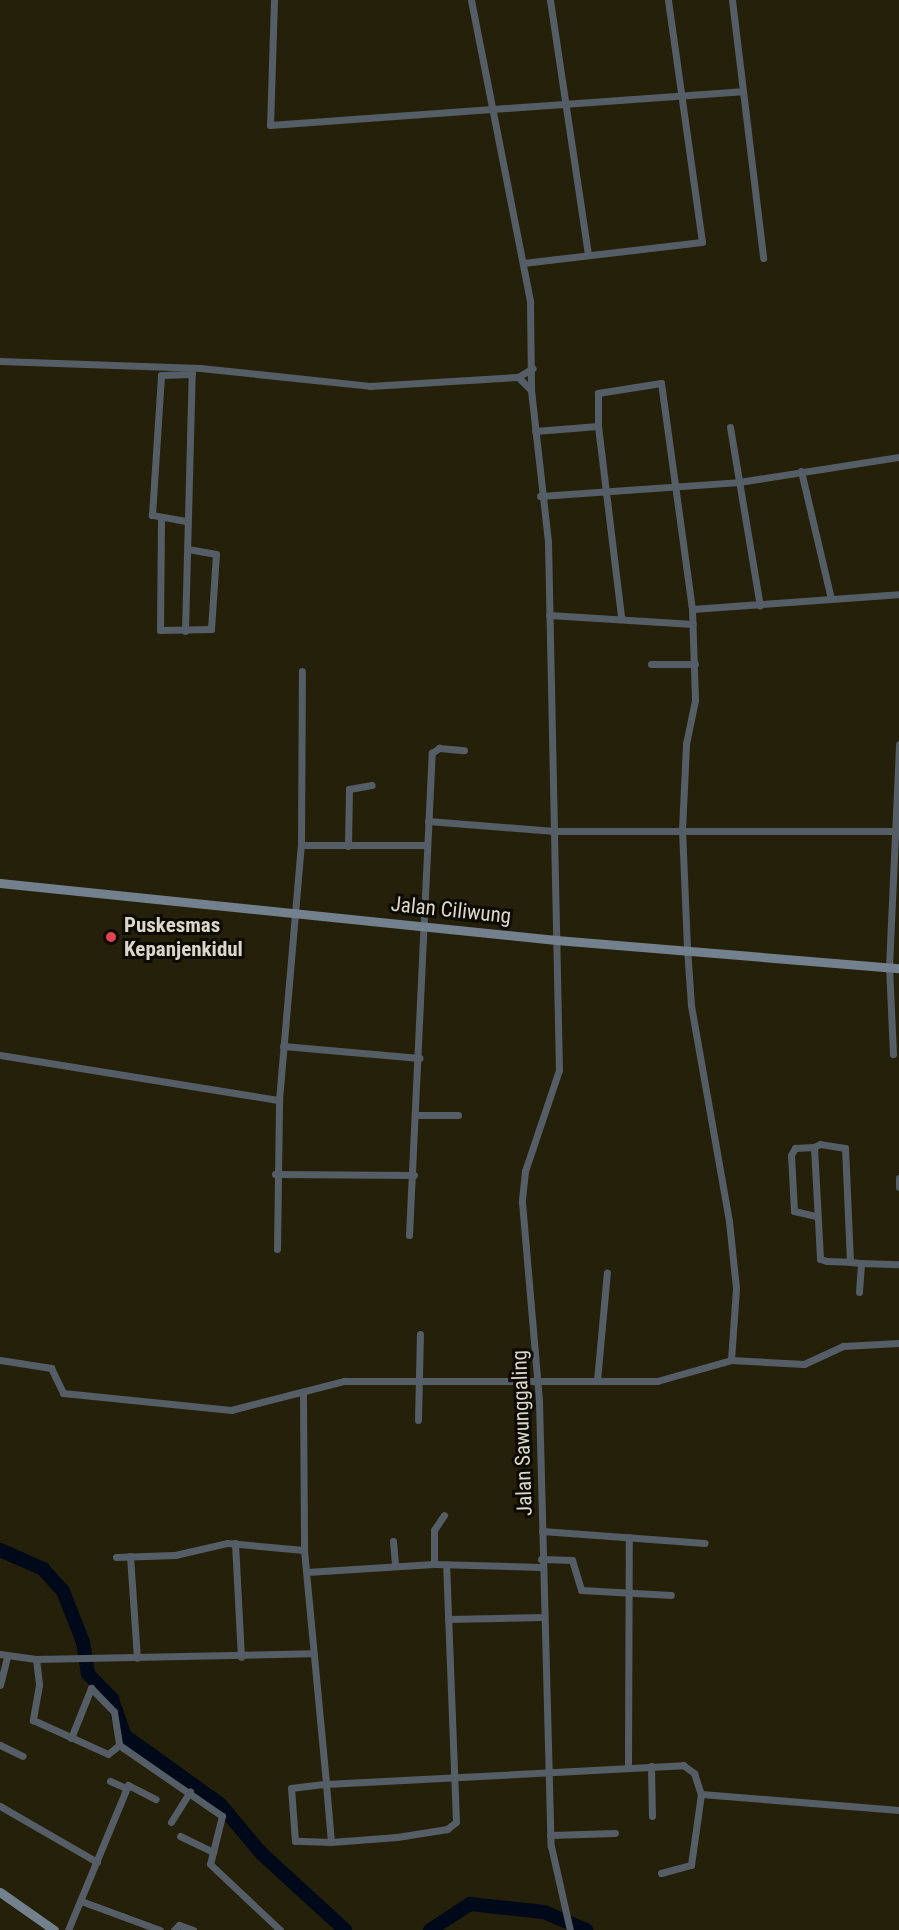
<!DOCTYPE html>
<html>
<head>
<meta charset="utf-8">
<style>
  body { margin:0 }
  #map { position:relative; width:899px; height:1930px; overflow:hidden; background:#252009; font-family:"Roboto Condensed",sans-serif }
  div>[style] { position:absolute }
  .river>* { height:14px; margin:-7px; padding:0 7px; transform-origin:7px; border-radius:7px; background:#00091a }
  .minor>* { height:7px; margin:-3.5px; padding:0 3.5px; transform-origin:3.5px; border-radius:3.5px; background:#555d66 }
  .secondary>* { height:9px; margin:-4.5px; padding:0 4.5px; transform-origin:4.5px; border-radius:4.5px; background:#73808d }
  .dots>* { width:16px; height:16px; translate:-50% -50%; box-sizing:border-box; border:3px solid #0c0a03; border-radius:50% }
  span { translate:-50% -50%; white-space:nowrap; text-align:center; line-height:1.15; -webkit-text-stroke:6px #0c0a03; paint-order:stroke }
  .street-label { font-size:21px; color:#dbd8cb }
  .poi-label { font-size:21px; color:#dbd8cb; font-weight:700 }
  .left { translate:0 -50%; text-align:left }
</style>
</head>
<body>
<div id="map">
  <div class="river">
    <i style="left:0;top:1550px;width:47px;rotate:23.8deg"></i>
    <i style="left:43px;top:1569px;width:30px;rotate:48deg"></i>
    <i style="left:63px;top:1591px;width:55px;rotate:68.6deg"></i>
    <i style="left:83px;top:1642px;width:32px;rotate:81deg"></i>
    <i style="left:88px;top:1674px;width:35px;rotate:46deg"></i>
    <i style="left:112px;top:1699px;width:39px;rotate:71deg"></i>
    <i style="left:125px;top:1736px;width:117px;rotate:35.6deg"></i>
    <i style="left:220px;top:1804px;width:64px;rotate:50.1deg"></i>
    <i style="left:261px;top:1853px;width:114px;rotate:42.5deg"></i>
    <i style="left:430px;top:1930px;width:48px;rotate:-33deg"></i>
    <i style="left:470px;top:1904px;width:74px;rotate:6.2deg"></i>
    <i style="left:544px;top:1912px;width:46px;rotate:23.2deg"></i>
  </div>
  <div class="minor">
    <i style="left:274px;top:0;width:125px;rotate:91.8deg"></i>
    <i style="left:270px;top:125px;width:473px;rotate:-4.1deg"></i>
    <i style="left:471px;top:0;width:308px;rotate:78.9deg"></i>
    <i style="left:530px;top:302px;width:88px;rotate:89.3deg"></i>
    <i style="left:531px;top:390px;width:153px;rotate:83.6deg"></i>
    <i style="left:548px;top:542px;width:528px;rotate:88.81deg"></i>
    <i style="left:559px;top:1070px;width:107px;rotate:108.6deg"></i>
    <i style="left:525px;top:1171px;width:31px;rotate:96deg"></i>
    <i style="left:522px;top:1202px;width:201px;rotate:85.1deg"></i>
    <i style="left:539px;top:1402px;width:444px;rotate:88.5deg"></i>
    <i style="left:551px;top:1846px;width:86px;rotate:77.3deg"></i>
    <i style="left:550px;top:0;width:257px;rotate:81.5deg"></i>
    <i style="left:732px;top:0;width:260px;rotate:83.1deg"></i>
    <i style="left:523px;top:263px;width:180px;rotate:-6.7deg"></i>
    <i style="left:702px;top:242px;width:244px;rotate:-98deg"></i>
    <i style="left:0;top:361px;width:200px;rotate:2deg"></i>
    <i style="left:200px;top:368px;width:171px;rotate:6deg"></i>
    <i style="left:370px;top:386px;width:148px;rotate:-3.5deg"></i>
    <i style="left:518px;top:377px;width:17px;rotate:-31deg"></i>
    <i style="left:518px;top:377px;width:18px;rotate:45deg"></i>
    <i style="left:730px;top:427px;width:181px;rotate:80.5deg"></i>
    <i style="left:535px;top:431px;width:63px;rotate:-4.5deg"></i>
    <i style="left:598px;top:426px;width:192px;rotate:83.1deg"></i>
    <i style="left:801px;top:471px;width:131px;rotate:76.8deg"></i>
    <i style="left:540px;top:496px;width:199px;rotate:-4deg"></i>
    <i style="left:739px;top:482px;width:162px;rotate:-8.9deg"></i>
    <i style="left:161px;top:519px;width:111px;rotate:90.5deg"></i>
    <i style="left:160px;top:630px;width:51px;rotate:-1.1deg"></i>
    <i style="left:211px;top:629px;width:75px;rotate:-86.2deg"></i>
    <i style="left:216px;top:554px;width:27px;rotate:-170deg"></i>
    <i style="left:186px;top:521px;width:35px;rotate:-170deg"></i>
    <i style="left:152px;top:515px;width:140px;rotate:-86.3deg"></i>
    <i style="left:161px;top:375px;width:31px;rotate:-2deg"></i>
    <i style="left:692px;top:609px;width:208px;rotate:-4.1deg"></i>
    <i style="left:549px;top:615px;width:144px;rotate:3.6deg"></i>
    <i style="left:185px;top:631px;width:263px;rotate:-88.5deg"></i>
    <i style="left:651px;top:664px;width:44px"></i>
    <i style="left:428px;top:821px;width:127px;rotate:4.5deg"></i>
    <i style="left:555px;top:831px;width:344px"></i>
    <i style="left:301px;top:845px;width:126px"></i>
    <i style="left:348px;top:846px;width:57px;rotate:-89deg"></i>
    <i style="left:349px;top:789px;width:23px;rotate:-10deg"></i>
    <i style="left:283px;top:1046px;width:137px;rotate:5deg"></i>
    <i style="left:893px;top:1054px;width:87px;rotate:-92.6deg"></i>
    <i style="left:889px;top:967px;width:223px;rotate:-87.4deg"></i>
    <i style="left:0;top:1055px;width:283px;rotate:9.2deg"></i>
    <i style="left:417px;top:1115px;width:41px"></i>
    <i style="left:814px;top:1147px;width:19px;rotate:177deg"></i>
    <i style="left:795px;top:1148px;width:8px;rotate:120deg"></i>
    <i style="left:791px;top:1155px;width:56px;rotate:86.9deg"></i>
    <i style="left:794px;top:1211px;width:23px;rotate:13deg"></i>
    <i style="left:275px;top:1174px;width:139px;rotate:0.4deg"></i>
    <i style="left:899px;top:1178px;width:9px;rotate:90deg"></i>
    <i style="left:409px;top:1235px;width:483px;rotate:-87.3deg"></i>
    <i style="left:432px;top:753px;width:9px;rotate:-36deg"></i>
    <i style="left:439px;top:748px;width:25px;rotate:5deg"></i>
    <i style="left:277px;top:1249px;width:149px;rotate:-89.2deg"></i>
    <i style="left:279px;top:1100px;width:256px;rotate:-85.1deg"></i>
    <i style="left:301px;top:845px;width:174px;rotate:-89.7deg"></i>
    <i style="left:850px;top:1262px;width:114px;rotate:-92.5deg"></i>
    <i style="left:845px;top:1148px;width:25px;rotate:-171deg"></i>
    <i style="left:820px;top:1144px;width:7px;rotate:153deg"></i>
    <i style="left:814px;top:1147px;width:112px;rotate:86.9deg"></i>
    <i style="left:820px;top:1259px;width:7px;rotate:16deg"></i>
    <i style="left:827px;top:1261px;width:23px;rotate:2deg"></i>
    <i style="left:850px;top:1262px;width:11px;rotate:5deg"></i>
    <i style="left:861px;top:1263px;width:38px;rotate:2deg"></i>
    <i style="left:859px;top:1292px;width:29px;rotate:-86deg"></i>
    <i style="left:0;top:1360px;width:52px;rotate:8.9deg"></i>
    <i style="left:51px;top:1368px;width:28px;rotate:64deg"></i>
    <i style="left:63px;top:1393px;width:169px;rotate:5.8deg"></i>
    <i style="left:231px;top:1410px;width:117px;rotate:-14.4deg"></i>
    <i style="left:344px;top:1381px;width:313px"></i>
    <i style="left:657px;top:1381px;width:77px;rotate:-15.8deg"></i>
    <i style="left:731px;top:1360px;width:72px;rotate:-86deg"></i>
    <i style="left:736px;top:1288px;width:67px;rotate:-96deg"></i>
    <i style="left:729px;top:1221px;width:219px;rotate:-100deg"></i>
    <i style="left:691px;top:1005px;width:57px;rotate:-94deg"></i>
    <i style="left:687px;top:948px;width:118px;rotate:-92.4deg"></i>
    <i style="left:682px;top:830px;width:86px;rotate:-87.3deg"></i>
    <i style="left:686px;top:744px;width:45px;rotate:-78.4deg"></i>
    <i style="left:695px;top:700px;width:91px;rotate:-91.9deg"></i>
    <i style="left:692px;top:609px;width:228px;rotate:-97.8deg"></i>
    <i style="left:661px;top:383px;width:64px;rotate:171deg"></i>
    <i style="left:598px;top:393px;width:33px;rotate:90deg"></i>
    <i style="left:731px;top:1360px;width:73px;rotate:3.1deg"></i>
    <i style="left:804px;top:1364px;width:43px;rotate:-24.8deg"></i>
    <i style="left:843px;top:1346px;width:56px;rotate:-3.1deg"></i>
    <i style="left:597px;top:1381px;width:109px;rotate:-84.8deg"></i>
    <i style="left:303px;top:1395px;width:155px;rotate:89.6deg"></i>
    <i style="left:304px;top:1550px;width:235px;rotate:84.6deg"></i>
    <i style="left:326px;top:1784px;width:358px;rotate:-3deg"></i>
    <i style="left:683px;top:1765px;width:14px;rotate:36deg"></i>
    <i style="left:694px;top:1773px;width:22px;rotate:72deg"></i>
    <i style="left:418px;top:1420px;width:86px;rotate:-88.7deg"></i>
    <i style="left:542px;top:1531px;width:163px;rotate:4.2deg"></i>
    <i style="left:393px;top:1541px;width:24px;rotate:85deg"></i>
    <i style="left:235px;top:1543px;width:114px;rotate:87deg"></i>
    <i style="left:130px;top:1556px;width:102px;rotate:86.1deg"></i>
    <i style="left:116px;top:1557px;width:59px;rotate:-1.9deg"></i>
    <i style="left:175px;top:1555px;width:53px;rotate:-13deg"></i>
    <i style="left:227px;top:1543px;width:77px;rotate:5.2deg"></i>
    <i style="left:541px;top:1559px;width:31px;rotate:2deg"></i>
    <i style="left:572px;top:1560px;width:31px;rotate:73deg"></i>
    <i style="left:581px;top:1590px;width:90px;rotate:3.2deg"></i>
    <i style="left:434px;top:1564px;width:34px;rotate:-90deg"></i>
    <i style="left:434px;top:1530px;width:18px;rotate:-56deg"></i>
    <i style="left:307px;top:1572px;width:127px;rotate:-3.6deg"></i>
    <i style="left:434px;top:1564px;width:107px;rotate:1.6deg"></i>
    <i style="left:448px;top:1619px;width:95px;rotate:-1.2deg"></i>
    <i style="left:0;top:1654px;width:36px;rotate:8deg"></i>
    <i style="left:36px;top:1659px;width:276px;rotate:-1.2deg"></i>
    <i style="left:36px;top:1659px;width:26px;rotate:83deg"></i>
    <i style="left:39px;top:1685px;width:36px;rotate:100deg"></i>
    <i style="left:33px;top:1720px;width:82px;rotate:24.4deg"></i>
    <i style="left:108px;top:1754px;width:14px;rotate:-39deg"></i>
    <i style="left:119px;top:1745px;width:125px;rotate:34.6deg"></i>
    <i style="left:222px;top:1816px;width:49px;rotate:104deg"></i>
    <i style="left:210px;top:1864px;width:96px;rotate:43.3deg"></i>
    <i style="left:0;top:1685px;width:30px;rotate:-76deg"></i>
    <i style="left:71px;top:1738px;width:54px;rotate:-68.2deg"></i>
    <i style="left:91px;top:1688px;width:33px;rotate:46deg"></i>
    <i style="left:114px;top:1712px;width:33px;rotate:81deg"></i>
    <i style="left:0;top:1745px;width:25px;rotate:26deg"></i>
    <i style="left:651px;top:1766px;width:50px;rotate:88.9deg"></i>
    <i style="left:628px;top:1767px;width:230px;rotate:-89.8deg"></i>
    <i style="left:110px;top:1781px;width:17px;rotate:24deg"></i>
    <i style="left:701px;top:1794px;width:199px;rotate:4.6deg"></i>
    <i style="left:0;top:1806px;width:112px;rotate:30deg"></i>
    <i style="left:171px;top:1822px;width:36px;rotate:-58deg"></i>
    <i style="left:550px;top:1835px;width:65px;rotate:-1.8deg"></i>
    <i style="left:180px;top:1836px;width:37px;rotate:26deg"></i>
    <i style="left:331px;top:1842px;width:36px;rotate:-178deg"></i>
    <i style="left:295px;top:1841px;width:53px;rotate:-94.3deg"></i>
    <i style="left:291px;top:1788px;width:35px;rotate:-7deg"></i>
    <i style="left:326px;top:1784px;width:58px;rotate:85.1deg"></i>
    <i style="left:331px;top:1842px;width:66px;rotate:-4.3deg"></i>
    <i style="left:397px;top:1837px;width:51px;rotate:-9.1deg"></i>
    <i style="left:447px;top:1829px;width:11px;rotate:-38deg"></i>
    <i style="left:456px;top:1822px;width:258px;rotate:-92.2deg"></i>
    <i style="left:661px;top:1873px;width:31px;rotate:-15deg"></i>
    <i style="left:691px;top:1865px;width:72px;rotate:-82deg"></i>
    <i style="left:81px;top:1901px;width:84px;rotate:20.2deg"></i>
    <i style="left:68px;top:1930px;width:157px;rotate:-67.5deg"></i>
    <i style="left:128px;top:1785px;width:31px;rotate:27deg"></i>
    <i style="left:174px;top:1930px;width:7px;rotate:-45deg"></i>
    <i style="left:179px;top:1925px;width:15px;rotate:20deg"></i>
  </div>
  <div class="secondary">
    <i style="left:0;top:883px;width:559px;rotate:5.85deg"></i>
    <i style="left:556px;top:940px;width:344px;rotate:4.7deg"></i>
    <i style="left:0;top:1892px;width:66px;rotate:35.1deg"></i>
  </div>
  <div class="dots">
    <i style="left:111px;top:937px;background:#e0444e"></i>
  </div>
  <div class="street-label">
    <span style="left:451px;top:910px;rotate:6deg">Jalan Ciliwung</span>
    <span style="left:522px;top:1433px;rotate:-92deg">Jalan Sawunggaling</span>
  </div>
  <div class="poi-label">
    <span class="left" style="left:124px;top:937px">Puskesmas<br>Kepanjenkidul</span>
  </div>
</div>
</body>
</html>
